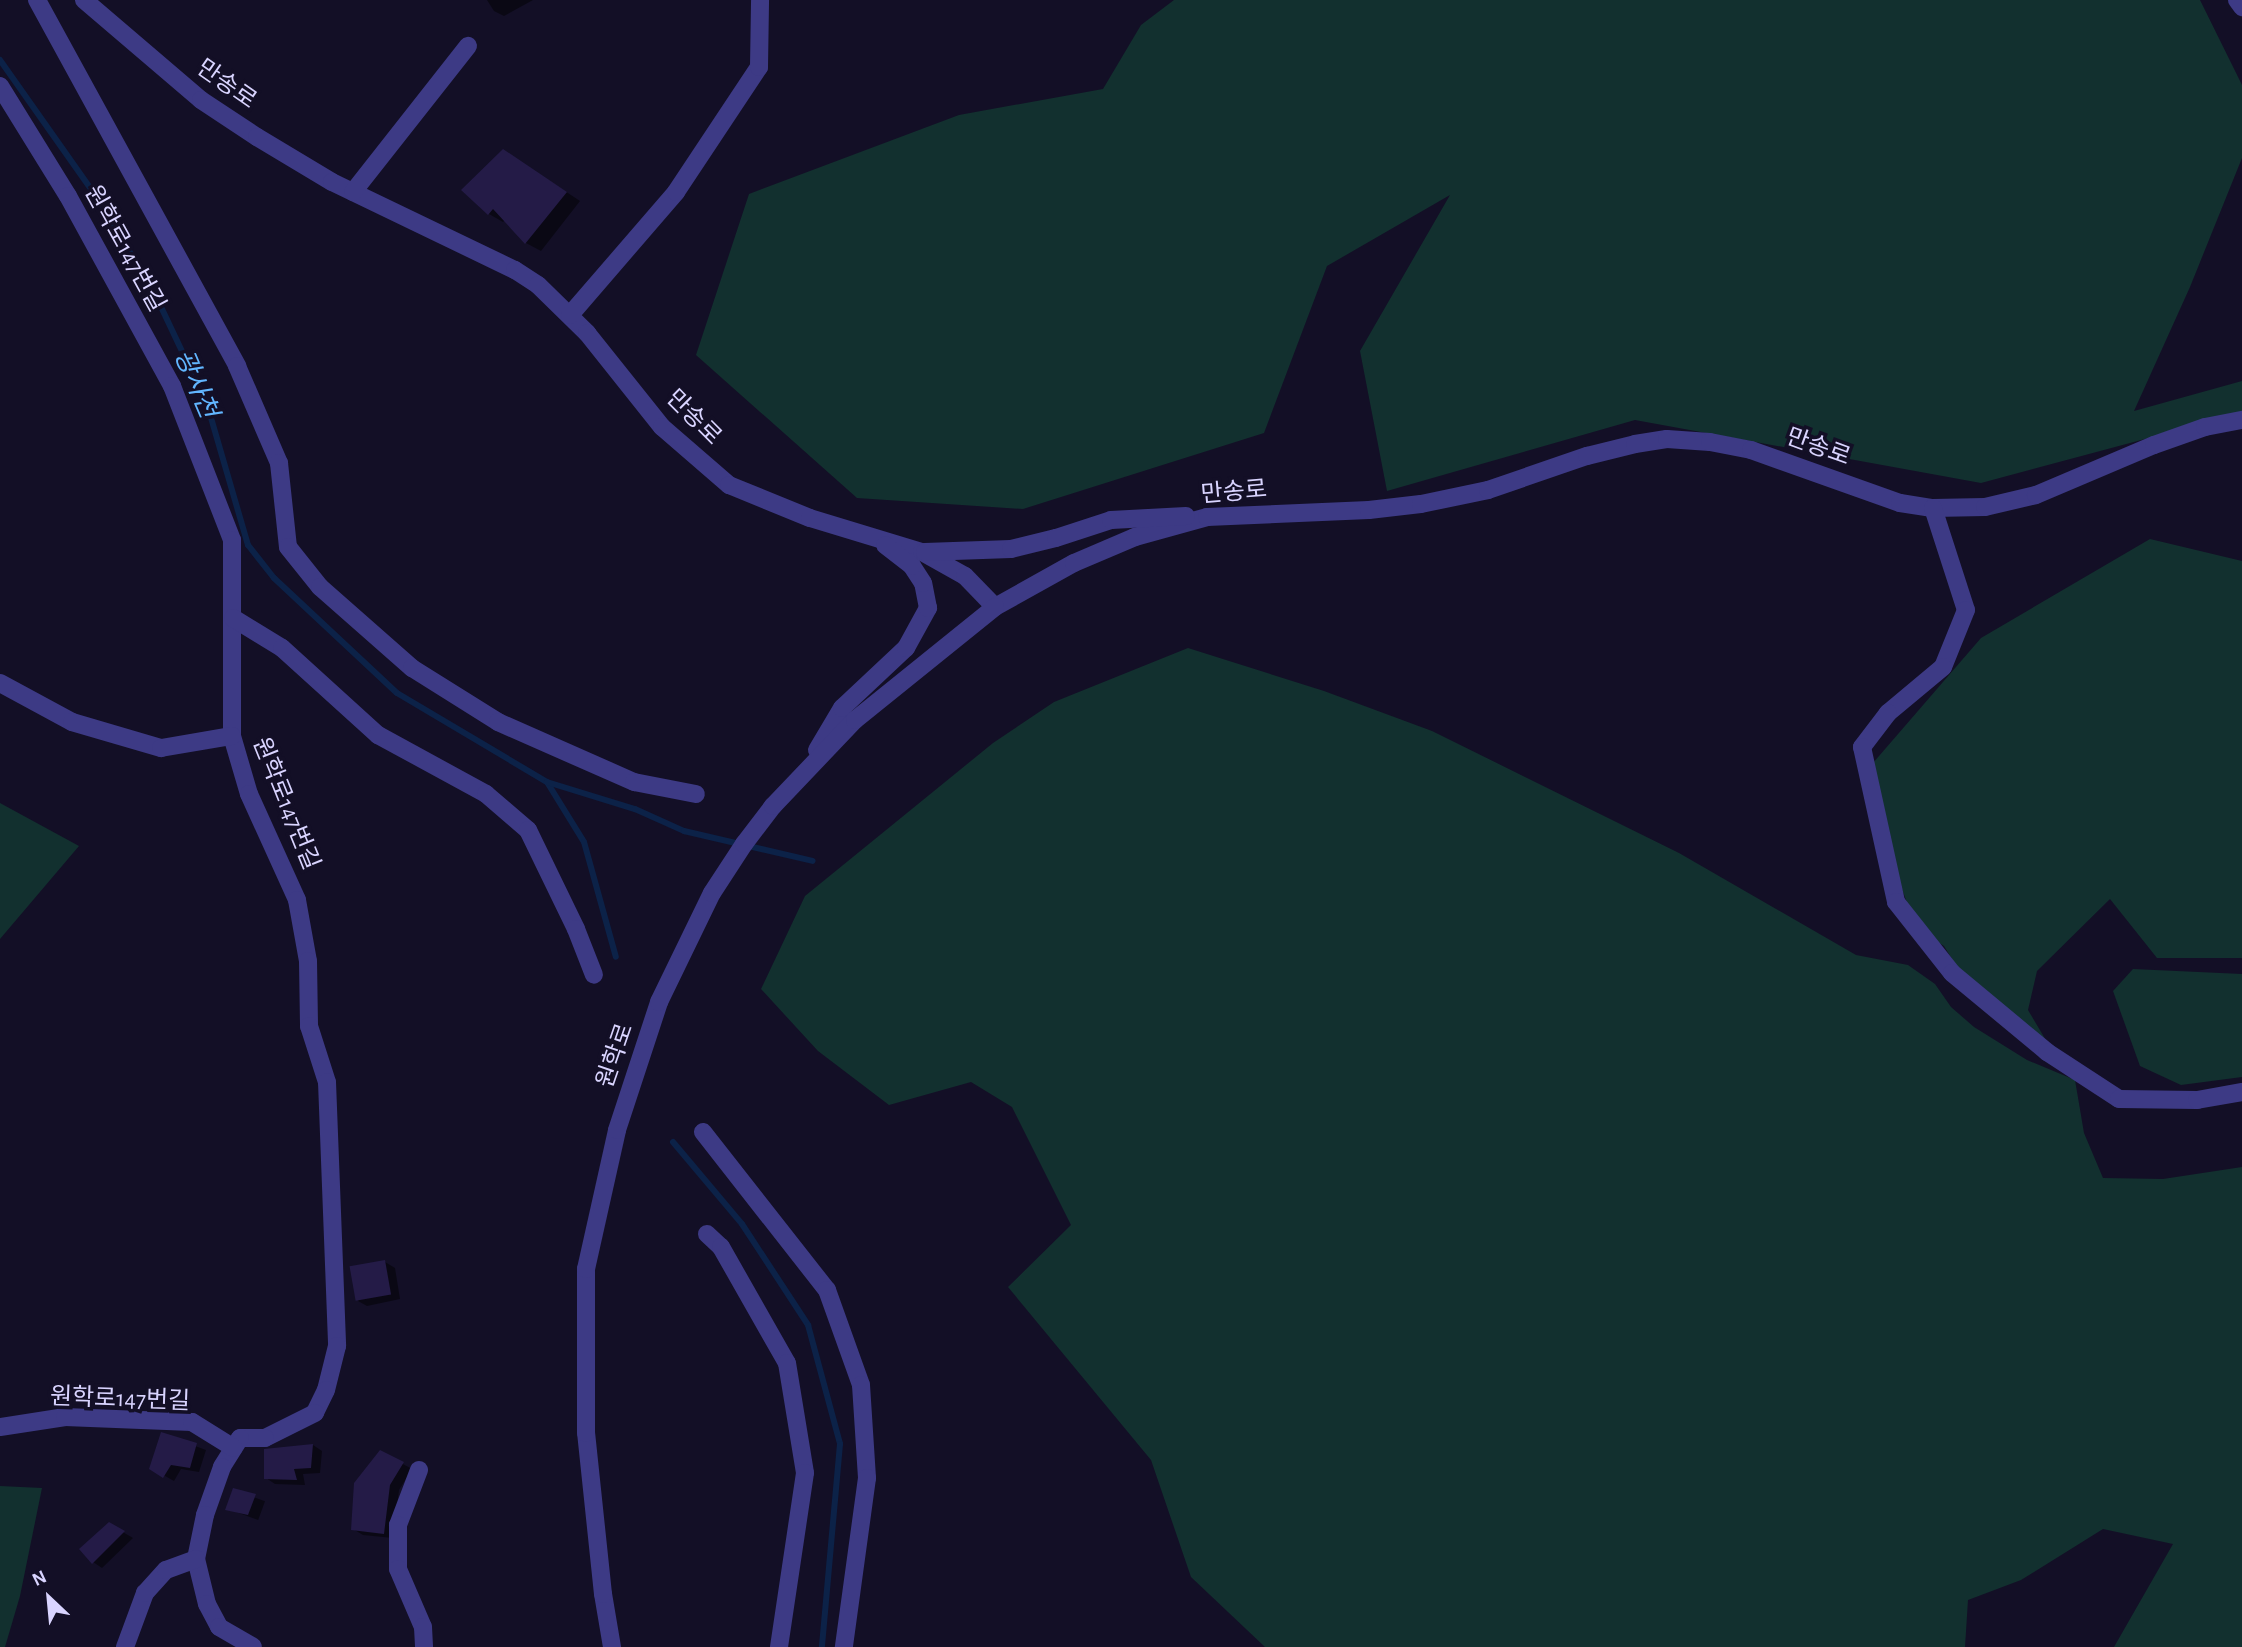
<!DOCTYPE html>
<html>
<head>
<meta charset="utf-8">
<style>
  body { margin:0 }
  #map { position:relative; width:2242px; height:1647px; overflow:hidden; background:#130f26; font-family:"Alegreya Sans","Noto Sans KR",sans-serif }
  div>[style] { position:absolute }
  .green>* { inset:0; background:#12302f }
  .shadow>* { inset:0; background:#0007; transform-origin:0 0 }
  .stream>* { height:6px; margin:-3px; padding:0 3px; transform-origin:3px; border-radius:3px; background:#0c2248 }
  .building>* { inset:0; background:#241b47; transform-origin:0 0 }
  .minor>* { height:18px; margin:-9px; padding:0 9px; transform-origin:9px; border-radius:9px; background:#3d3a85 }
  span { translate:-50% -50%; white-space:nowrap; text-align:center; line-height:1.15; -webkit-text-stroke:7px #130f26; paint-order:stroke }
  .street-label { font-size:24px; color:#d9d4ff }
  .water-label { font-size:26px; color:#62b6ff; font-style:italic }
  .north { position:absolute; left:14px; top:1563px; width:70px; height:70px; -webkit-text-stroke:5px #130f26; paint-order:stroke; rotate:334deg; font-size:19px; font-weight:700; line-height:28px; text-align:center; color:#d9d4ff }
  .north::after { content:''; display:block; margin:auto; width:24px; height:32px; background:#d9d4ff; clip-path:polygon(50% 0,100% 100%,50% 72%,0 100%) }
</style>
</head>
<body>
<div id="map">
  <div class="green">
    <i style="clip-path:polygon(1174px 0,2200px 0,2242px 85px,2242px 158px,2190px 287px,2134px 411px,2242px 381px,2242px 413px,1981px 483px,1635px 420px,1387px 491px,1360px 351px,1450px 195px,1327px 266px,1264px 433px,1023px 509px,857px 498px,696px 355px,749px 194px,959px 115px,1103px 89px,1141px 25px)"></i>
    <i style="clip-path:polygon(2150px 539px,2242px 561px,2242px 958px,2157px 958px,2110px 899px,2037px 971px,2028px 1010px,2047px 1042px,1965px 980px,1944px 946px,1917px 929px,1860px 778px,1981px 638px)"></i>
    <i style="clip-path:polygon(1188px 648px,1324px 691px,1432px 731px,1679px 853px,1856px 955px,1908px 965px,1935px 984px,1951px 1007px,1974px 1027px,2027px 1060px,2075px 1080px,2084px 1133px,2103px 1178px,2163px 1179px,2242px 1167px,2242px 1647px,2114px 1647px,2173px 1544px,2103px 1529px,2021px 1580px,1968px 1600px,1965px 1647px,1265px 1647px,1191px 1577px,1151px 1460px,1008px 1287px,1071px 1225px,1012px 1107px,971px 1082px,889px 1105px,818px 1051px,761px 989px,805px 896px,993px 743px,1054px 702px)"></i>
    <i style="clip-path:polygon(0 803px,79px 846px,0 939px)"></i>
    <i style="clip-path:polygon(2133px 969px,2242px 974px,2242px 1077px,2181px 1085px,2140px 1066px,2113px 991px)"></i>
    <i style="clip-path:polygon(0 1486px,42px 1488px,20px 1596px,5px 1647px,0 1647px)"></i>
  </div>
  <div class="shadow">
    <i style="clip-path:polygon(487px 0,533px 0,504px 16px,494px 11px)"></i>
    <i style="clip-path:polygon(518px 160px,580px 201px,541px 251px,526px 243px,506px 219px,503px 222px,489px 214px)"></i>
    <i style="clip-path:polygon(385px 1262px,395px 1268px,400px 1299px,367px 1306px,358px 1301px)"></i>
    <i style="clip-path:polygon(162px 1434px,206px 1450px,199px 1472px,181px 1469px,174px 1481px,151px 1468px)"></i>
    <i style="clip-path:polygon(313px 1445px,322px 1451px,320px 1473px,303px 1474px,305px 1485px,275px 1484px,266px 1478px)"></i>
    <i style="clip-path:polygon(381px 1452px,412px 1469px,399px 1490px,393px 1538px,363px 1535px,353px 1529px)"></i>
    <i style="left:234px;top:1490px;width:33px;height:20px;rotate:20deg"></i>
    <i style="clip-path:polygon(109px 1524px,133px 1538px,102px 1568px,93px 1562px)"></i>
  </div>
  <div class="stream">
    <i style="left:0;top:60px;width:166px;rotate:54.8deg"></i>
    <i style="left:96px;top:196px;width:112px;rotate:58.9deg"></i>
    <i style="left:154px;top:292px;width:124px;rotate:64.7deg"></i>
    <i style="left:207px;top:404px;width:147px;rotate:73.8deg"></i>
    <i style="left:248px;top:545px;width:42px;rotate:51.8deg"></i>
    <i style="left:274px;top:578px;width:168px;rotate:43.1deg"></i>
    <i style="left:397px;top:693px;width:174px;rotate:30.7deg"></i>
    <i style="left:547px;top:782px;width:70px;rotate:58.3deg"></i>
    <i style="left:584px;top:842px;width:119px;rotate:74.5deg"></i>
    <i style="left:547px;top:782px;width:92px;rotate:17.1deg"></i>
    <i style="left:635px;top:809px;width:54px;rotate:24.2deg"></i>
    <i style="left:684px;top:831px;width:132px;rotate:13.1deg"></i>
    <i style="left:673px;top:1142px;width:107px;rotate:49.9deg"></i>
    <i style="left:742px;top:1224px;width:121px;rotate:56.8deg"></i>
    <i style="left:808px;top:1325px;width:123px;rotate:74.9deg"></i>
    <i style="left:840px;top:1444px;width:204px;rotate:95.1deg"></i>
  </div>
  <div class="building">
    <i style="clip-path:polygon(503px 149px,567px 192px,525px 244px,493px 209px,488px 215px,461px 190px)"></i>
    <i style="left:385px;top:1260px;width:35px;height:36px;rotate:80deg"></i>
    <i style="clip-path:polygon(161px 1432px,197px 1443px,190px 1468px,171px 1465px,163px 1478px,149px 1469px)"></i>
    <i style="clip-path:polygon(313px 1444px,311px 1468px,294px 1469px,297px 1480px,264px 1479px,264px 1449px)"></i>
    <i style="clip-path:polygon(380px 1450px,404px 1462px,390px 1485px,384px 1534px,351px 1530px,354px 1483px)"></i>
    <i style="clip-path:polygon(233px 1488px,256px 1494px,248px 1515px,225px 1510px)"></i>
    <i style="clip-path:polygon(109px 1522px,125px 1531px,92px 1564px,79px 1549px)"></i>
  </div>
  <div class="minor">
    <i style="left:37px;top:0;width:417px;rotate:61.3deg"></i>
    <i style="left:237px;top:366px;width:106px;rotate:66.6deg"></i>
    <i style="left:279px;top:463px;width:84px;rotate:83.9deg"></i>
    <i style="left:288px;top:547px;width:51px;rotate:51.3deg"></i>
    <i style="left:320px;top:587px;width:123px;rotate:41.4deg"></i>
    <i style="left:412px;top:668px;width:102px;rotate:32.1deg"></i>
    <i style="left:498px;top:722px;width:149px;rotate:23.8deg"></i>
    <i style="left:634px;top:782px;width:63px;rotate:11deg"></i>
    <i style="left:84px;top:0;width:154px;rotate:40.5deg"></i>
    <i style="left:201px;top:100px;width:67px;rotate:33.5deg"></i>
    <i style="left:257px;top:137px;width:87px;rotate:31deg"></i>
    <i style="left:332px;top:182px;width:203px;rotate:25.7deg"></i>
    <i style="left:515px;top:270px;width:27px;rotate:33deg"></i>
    <i style="left:538px;top:285px;width:69px;rotate:44.4deg"></i>
    <i style="left:587px;top:333px;width:120px;rotate:51.4deg"></i>
    <i style="left:662px;top:427px;width:89px;rotate:40.9deg"></i>
    <i style="left:729px;top:485px;width:87px;rotate:22.2deg"></i>
    <i style="left:810px;top:518px;width:117px;rotate:16.9deg"></i>
    <i style="left:922px;top:552px;width:49px;rotate:29.2deg"></i>
    <i style="left:965px;top:576px;width:43px;rotate:45.9deg"></i>
    <i style="left:995px;top:607px;width:90px;rotate:-29.1deg"></i>
    <i style="left:1074px;top:563px;width:66px;rotate:-23.1deg"></i>
    <i style="left:1135px;top:537px;width:75px;rotate:-15.5deg"></i>
    <i style="left:1207px;top:517px;width:162px;rotate:-2.5deg"></i>
    <i style="left:1369px;top:510px;width:52px;rotate:-6.6deg"></i>
    <i style="left:1421px;top:504px;width:68px;rotate:-11.8deg"></i>
    <i style="left:1488px;top:490px;width:105px;rotate:-19deg"></i>
    <i style="left:1587px;top:456px;width:49px;rotate:-14deg"></i>
    <i style="left:1635px;top:444px;width:32px;rotate:-9deg"></i>
    <i style="left:1667px;top:439px;width:43px;rotate:4deg"></i>
    <i style="left:1710px;top:442px;width:42px;rotate:11deg"></i>
    <i style="left:1751px;top:450px;width:158px;rotate:19.6deg"></i>
    <i style="left:1900px;top:503px;width:33px;rotate:9deg"></i>
    <i style="left:1933px;top:508px;width:52px;rotate:-1.1deg"></i>
    <i style="left:1985px;top:507px;width:52px;rotate:-13.2deg"></i>
    <i style="left:2036px;top:495px;width:128px;rotate:-23deg"></i>
    <i style="left:2154px;top:445px;width:54px;rotate:-19.4deg"></i>
    <i style="left:2205px;top:427px;width:38px;rotate:-11deg"></i>
    <i style="left:2237px;top:0;width:9px;rotate:54deg"></i>
    <i style="left:0;top:86px;width:129px;rotate:58.3deg"></i>
    <i style="left:68px;top:196px;width:217px;rotate:61.3deg"></i>
    <i style="left:172px;top:386px;width:165px;rotate:68.7deg"></i>
    <i style="left:232px;top:540px;width:196px;rotate:90deg"></i>
    <i style="left:232px;top:736px;width:60px;rotate:73.7deg"></i>
    <i style="left:249px;top:794px;width:116px;rotate:65.6deg"></i>
    <i style="left:297px;top:900px;width:62px;rotate:79.8deg"></i>
    <i style="left:308px;top:961px;width:65px;rotate:89.1deg"></i>
    <i style="left:309px;top:1026px;width:59px;rotate:72.2deg"></i>
    <i style="left:327px;top:1082px;width:264px;rotate:87.8deg"></i>
    <i style="left:337px;top:1346px;width:45px;rotate:104deg"></i>
    <i style="left:326px;top:1390px;width:25px;rotate:116deg"></i>
    <i style="left:315px;top:1413px;width:56px;rotate:153.4deg"></i>
    <i style="left:265px;top:1438px;width:25px;rotate:180deg"></i>
    <i style="left:240px;top:1438px;width:34px;rotate:122deg"></i>
    <i style="left:222px;top:1467px;width:51px;rotate:109.5deg"></i>
    <i style="left:205px;top:1515px;width:45px;rotate:101.6deg"></i>
    <i style="left:196px;top:1559px;width:46px;rotate:76.3deg"></i>
    <i style="left:207px;top:1604px;width:26px;rotate:62deg"></i>
    <i style="left:219px;top:1627px;width:39px;rotate:30deg"></i>
    <i style="left:353px;top:192px;width:186px;rotate:-51.8deg"></i>
    <i style="left:570px;top:315px;width:162px;rotate:-49.2deg"></i>
    <i style="left:676px;top:192px;width:150px;rotate:-56.4deg"></i>
    <i style="left:759px;top:67px;width:67px;rotate:-89.1deg"></i>
    <i style="left:1933px;top:508px;width:107px;rotate:72.1deg"></i>
    <i style="left:1966px;top:610px;width:61px;rotate:112deg"></i>
    <i style="left:1943px;top:667px;width:72px;rotate:140.1deg"></i>
    <i style="left:1888px;top:713px;width:43px;rotate:127.4deg"></i>
    <i style="left:1862px;top:747px;width:159px;rotate:77.6deg"></i>
    <i style="left:1896px;top:902px;width:90px;rotate:51.7deg"></i>
    <i style="left:1952px;top:973px;width:124px;rotate:39.7deg"></i>
    <i style="left:2047px;top:1052px;width:86px;rotate:33.1deg"></i>
    <i style="left:2119px;top:1099px;width:78px;rotate:0.7deg"></i>
    <i style="left:2197px;top:1100px;width:46px;rotate:-10.1deg"></i>
    <i style="left:925px;top:552px;width:86px;rotate:-2deg"></i>
    <i style="left:1011px;top:549px;width:46px;rotate:-13.7deg"></i>
    <i style="left:1056px;top:538px;width:58px;rotate:-18.1deg"></i>
    <i style="left:1111px;top:520px;width:75px;rotate:-3.1deg"></i>
    <i style="left:233px;top:618px;width:57px;rotate:31.5deg"></i>
    <i style="left:282px;top:648px;width:130px;rotate:42.2deg"></i>
    <i style="left:378px;top:735px;width:123px;rotate:28.6deg"></i>
    <i style="left:486px;top:794px;width:55px;rotate:40.6deg"></i>
    <i style="left:528px;top:830px;width:110px;rotate:64.1deg"></i>
    <i style="left:576px;top:929px;width:49px;rotate:68.6deg"></i>
    <i style="left:0;top:683px;width:82px;rotate:28.4deg"></i>
    <i style="left:72px;top:722px;width:93px;rotate:16.3deg"></i>
    <i style="left:161px;top:748px;width:72px;rotate:-9.6deg"></i>
    <i style="left:817px;top:750px;width:49px;rotate:-59.2deg"></i>
    <i style="left:842px;top:708px;width:88px;rotate:-43.2deg"></i>
    <i style="left:906px;top:648px;width:46px;rotate:-61.2deg"></i>
    <i style="left:928px;top:608px;width:25px;rotate:-101deg"></i>
    <i style="left:923px;top:583px;width:20px;rotate:-123deg"></i>
    <i style="left:912px;top:566px;width:34px;rotate:-142deg"></i>
    <i style="left:703px;top:1132px;width:201px;rotate:51.9deg"></i>
    <i style="left:827px;top:1290px;width:101px;rotate:70.3deg"></i>
    <i style="left:861px;top:1385px;width:93px;rotate:86.3deg"></i>
    <i style="left:867px;top:1478px;width:171px;rotate:97.8deg"></i>
    <i style="left:707px;top:1234px;width:19px;rotate:43deg"></i>
    <i style="left:721px;top:1247px;width:133px;rotate:60.4deg"></i>
    <i style="left:787px;top:1363px;width:111px;rotate:80.7deg"></i>
    <i style="left:805px;top:1473px;width:176px;rotate:98.5deg"></i>
    <i style="left:0;top:1427px;width:66px;rotate:-8.7deg"></i>
    <i style="left:65px;top:1417px;width:127px;rotate:2.3deg"></i>
    <i style="left:192px;top:1422px;width:49px;rotate:31.8deg"></i>
    <i style="left:419px;top:1470px;width:59px;rotate:110.9deg"></i>
    <i style="left:398px;top:1525px;width:44px;rotate:90deg"></i>
    <i style="left:398px;top:1569px;width:63px;rotate:66.7deg"></i>
    <i style="left:423px;top:1627px;width:20px;rotate:87deg"></i>
    <i style="left:125px;top:1647px;width:58px;rotate:-69.7deg"></i>
    <i style="left:145px;top:1593px;width:31px;rotate:-48deg"></i>
    <i style="left:166px;top:1570px;width:32px;rotate:-20deg"></i>
    <i style="left:612px;top:1647px;width:54px;rotate:-99.6deg"></i>
    <i style="left:603px;top:1594px;width:162px;rotate:-96deg"></i>
    <i style="left:586px;top:1433px;width:164px;rotate:-90deg"></i>
    <i style="left:586px;top:1269px;width:142px;rotate:-77.4deg"></i>
    <i style="left:617px;top:1130px;width:135px;rotate:-71.8deg"></i>
    <i style="left:659px;top:1002px;width:121px;rotate:-64.1deg"></i>
    <i style="left:712px;top:893px;width:59px;rotate:-56.9deg"></i>
    <i style="left:744px;top:844px;width:48px;rotate:-52.7deg"></i>
    <i style="left:773px;top:806px;width:119px;rotate:-46.4deg"></i>
    <i style="left:855px;top:720px;width:180px;rotate:-38.9deg"></i>
  </div>
  <div class="street-label">
    <span style="left:226px;top:85px;rotate:35deg">만송로</span>
    <span style="left:124px;top:249px;rotate:61deg">원학로147번길</span>
    <span style="left:693px;top:418px;rotate:45deg">만송로</span>
    <span style="left:1818px;top:448px;rotate:20deg">만송로</span>
    <span style="left:1234px;top:493px;rotate:-5deg">만송로</span>
    <span style="left:285px;top:804px;rotate:68deg">원학로147번길</span>
    <span style="left:616px;top:1056px;rotate:-71deg">원학로</span>
    <span style="left:120px;top:1400px;rotate:2deg">원학로147번길</span>
  </div>
  <div class="water-label">
    <span style="left:195px;top:384px;rotate:67deg">광사천</span>
  </div>
  <div class="north">N</div>
</div>
</body>
</html>
